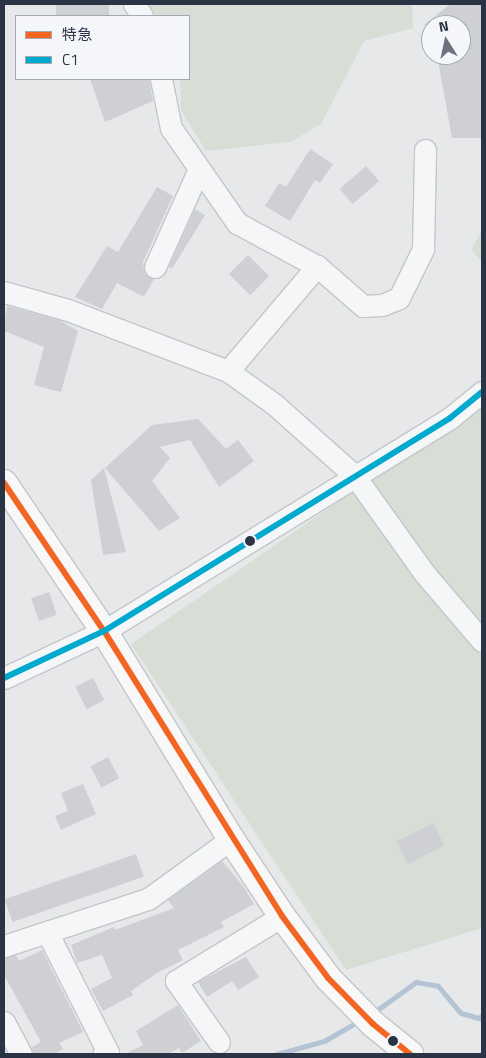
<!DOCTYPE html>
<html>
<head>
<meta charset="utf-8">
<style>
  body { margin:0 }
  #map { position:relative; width:486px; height:1058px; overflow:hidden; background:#e6e8ea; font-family:"Titillium Web","Noto Sans JP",sans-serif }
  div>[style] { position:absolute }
  .green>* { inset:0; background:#d6ded6 }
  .stream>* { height:5px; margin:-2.5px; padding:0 2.5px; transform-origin:2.5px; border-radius:2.5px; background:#b4c4d5 }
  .building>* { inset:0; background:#ced0d3; transform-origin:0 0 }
  .roads { filter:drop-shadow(1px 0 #c4c6c8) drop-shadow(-1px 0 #c4c6c8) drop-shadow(0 1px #c4c6c8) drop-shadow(0 -1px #c4c6c8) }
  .minor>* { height:21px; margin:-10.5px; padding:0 10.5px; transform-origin:10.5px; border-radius:10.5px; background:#f5f6f7 }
  .major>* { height:26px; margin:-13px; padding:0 13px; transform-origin:13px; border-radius:13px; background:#f8f8f8 }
  .bus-1>* { height:6px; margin:-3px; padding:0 3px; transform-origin:3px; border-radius:3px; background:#f26522 }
  .bus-2>* { height:6px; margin:-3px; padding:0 3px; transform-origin:3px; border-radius:3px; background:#00a9ce }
  .dots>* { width:14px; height:14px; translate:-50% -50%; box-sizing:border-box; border:2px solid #f4f6f9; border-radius:50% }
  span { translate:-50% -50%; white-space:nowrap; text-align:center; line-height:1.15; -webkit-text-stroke:4px #f4f6f9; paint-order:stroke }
  .frame { position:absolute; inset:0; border:5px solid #2b3445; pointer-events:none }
  .legend { position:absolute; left:15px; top:15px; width:175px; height:65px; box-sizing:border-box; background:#f4f6f9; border:1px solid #a4a8b1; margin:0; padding:6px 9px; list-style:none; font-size:15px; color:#2b3445 }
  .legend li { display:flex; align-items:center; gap:10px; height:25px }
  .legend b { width:25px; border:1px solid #a4a8b1 }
  .north { position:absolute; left:421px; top:15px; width:50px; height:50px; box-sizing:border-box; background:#f4f6f9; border:1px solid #a4a8b1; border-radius:50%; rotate:350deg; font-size:14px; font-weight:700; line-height:20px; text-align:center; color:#2b3445 }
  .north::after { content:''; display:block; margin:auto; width:18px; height:22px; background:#6c737f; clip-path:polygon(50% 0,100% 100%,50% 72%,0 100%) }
</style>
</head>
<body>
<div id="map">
  <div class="green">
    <i style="clip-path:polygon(147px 4px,412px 4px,413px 28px,364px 41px,321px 124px,290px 142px,206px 151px,181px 110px,180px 79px,189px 79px,189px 16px,153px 16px)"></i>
    <i style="clip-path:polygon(482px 231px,482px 262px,471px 250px)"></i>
    <i style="clip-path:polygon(482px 403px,482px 928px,346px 970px,131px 644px)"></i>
  </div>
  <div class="stream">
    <i style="left:373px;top:1013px;width:53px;rotate:-35.8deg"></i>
    <i style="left:416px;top:982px;width:22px;rotate:10deg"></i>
    <i style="left:438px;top:986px;width:35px;rotate:50deg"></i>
    <i style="left:461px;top:1013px;width:19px;rotate:16deg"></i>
    <i style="left:479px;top:1018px;width:4px;rotate:-45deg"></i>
    <i style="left:277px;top:1054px;width:49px;rotate:-15.5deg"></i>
    <i style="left:324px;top:1041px;width:40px;rotate:-29.7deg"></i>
  </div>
  <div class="building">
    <i style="left:56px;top:4px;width:53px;height:13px"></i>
    <i style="clip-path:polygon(450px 4px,482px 4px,482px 138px,452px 138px,437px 55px,461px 55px,461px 25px,424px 25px)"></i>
    <i style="clip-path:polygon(90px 79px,149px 79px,153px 101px,105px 122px)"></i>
    <i style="clip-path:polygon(310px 149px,333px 164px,320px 183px,315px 180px,290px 221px,265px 206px,279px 183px,286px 187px)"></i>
    <i style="left:366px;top:166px;width:20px;height:35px;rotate:49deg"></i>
    <i style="clip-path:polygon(157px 187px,173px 196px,143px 262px,145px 274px,154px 279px,144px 297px,117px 283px,102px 309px,75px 297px,107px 246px,118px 252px)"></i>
    <i style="clip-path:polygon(195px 209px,205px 215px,172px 269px,169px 267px)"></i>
    <i style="left:248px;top:255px;width:30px;height:27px;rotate:45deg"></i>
    <i style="clip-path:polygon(7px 306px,59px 320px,78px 331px,61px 392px,34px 385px,44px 347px,4px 331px)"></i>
    <i style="clip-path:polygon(198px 419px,226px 449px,238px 440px,254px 461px,219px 487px,190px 440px,160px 447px,170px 458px,152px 481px,180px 518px,159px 531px,105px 468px,152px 425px)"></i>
    <i style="clip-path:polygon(104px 468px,126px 552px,103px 555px,91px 480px)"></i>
    <i style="left:49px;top:592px;width:24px;height:19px;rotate:71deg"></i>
    <i style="left:93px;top:678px;width:25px;height:20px;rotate:63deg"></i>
    <i style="left:108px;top:757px;width:24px;height:20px;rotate:62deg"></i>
    <i style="clip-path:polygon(83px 784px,96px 814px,61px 830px,55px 816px,68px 811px,61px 793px)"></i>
    <i style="left:433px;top:823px;width:25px;height:41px;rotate:63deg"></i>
    <i style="left:136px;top:854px;width:24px;height:139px;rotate:71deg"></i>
    <i style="clip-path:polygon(222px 861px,243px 886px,254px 904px,221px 922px,224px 927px,178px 950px,183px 960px,157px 973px,131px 991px,133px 995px,103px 1011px,91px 989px,112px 978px,102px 955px,77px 963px,71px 945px,114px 927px,115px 930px,174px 908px,168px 900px)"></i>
    <i style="clip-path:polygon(42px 950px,83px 1032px,59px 1043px,63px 1049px,54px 1054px,33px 1054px,32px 1047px,41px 1042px,4px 975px,4px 959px,16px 955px,19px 961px)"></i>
    <i style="clip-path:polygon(246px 957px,259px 977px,238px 990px,232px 981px,207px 997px,198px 982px)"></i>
    <i style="clip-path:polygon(178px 1005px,201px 1041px,182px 1053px,179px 1048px,168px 1054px,125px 1054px,143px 1045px,136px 1031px)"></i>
  </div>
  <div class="roads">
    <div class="minor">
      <i style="left:134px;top:4px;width:14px;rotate:56deg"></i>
      <i style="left:161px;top:79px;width:50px;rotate:78.5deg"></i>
      <i style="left:171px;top:128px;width:116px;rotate:55.2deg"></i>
      <i style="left:237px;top:223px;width:91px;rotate:28.3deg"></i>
      <i style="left:317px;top:266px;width:61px;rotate:41deg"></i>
      <i style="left:363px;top:306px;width:19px;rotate:-3deg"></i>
      <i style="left:382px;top:305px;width:18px;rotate:-22deg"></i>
      <i style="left:399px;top:298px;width:55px;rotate:-63.9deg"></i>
      <i style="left:423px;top:249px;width:99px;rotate:-88.8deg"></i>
      <i style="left:155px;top:267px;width:107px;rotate:-65.8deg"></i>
      <i style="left:4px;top:292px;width:66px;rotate:15.7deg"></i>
      <i style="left:68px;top:310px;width:171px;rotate:20.9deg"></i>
      <i style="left:228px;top:371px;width:57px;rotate:35.7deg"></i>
      <i style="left:274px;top:404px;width:107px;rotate:41.6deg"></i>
      <i style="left:354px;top:475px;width:122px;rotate:54.4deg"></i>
      <i style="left:425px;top:574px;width:88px;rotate:49.6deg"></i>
      <i style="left:228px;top:371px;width:138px;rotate:-49.7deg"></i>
      <i style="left:4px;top:678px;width:110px;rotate:-25.2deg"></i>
      <i style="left:104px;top:631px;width:406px;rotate:-31.6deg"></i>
      <i style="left:450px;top:418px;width:41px;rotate:-39.1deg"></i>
      <i style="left:47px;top:932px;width:135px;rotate:63.1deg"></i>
      <i style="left:108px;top:1052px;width:5px;rotate:158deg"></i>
      <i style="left:4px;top:946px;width:151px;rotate:-18.1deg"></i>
      <i style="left:148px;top:899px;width:102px;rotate:-35.9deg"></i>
      <i style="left:4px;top:1022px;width:36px;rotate:62deg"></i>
      <i style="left:219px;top:1042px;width:75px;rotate:-125.2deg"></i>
      <i style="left:176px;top:981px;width:124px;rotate:-31.5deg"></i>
    </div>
    <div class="major">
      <i style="left:4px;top:483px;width:179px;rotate:56deg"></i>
      <i style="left:104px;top:631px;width:244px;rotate:58.6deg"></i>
      <i style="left:231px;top:839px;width:92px;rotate:56.5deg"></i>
      <i style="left:282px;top:916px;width:77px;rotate:53.4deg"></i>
      <i style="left:328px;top:978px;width:64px;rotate:45.6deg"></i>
      <i style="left:373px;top:1024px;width:48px;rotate:39deg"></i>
    </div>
  </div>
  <div class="bus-1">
    <i style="left:4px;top:483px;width:179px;rotate:56deg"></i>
    <i style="left:104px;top:631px;width:336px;rotate:58deg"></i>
    <i style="left:282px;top:916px;width:77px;rotate:53.4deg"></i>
    <i style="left:328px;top:978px;width:64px;rotate:45.6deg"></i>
    <i style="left:373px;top:1024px;width:48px;rotate:39deg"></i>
  </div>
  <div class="bus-2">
    <i style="left:4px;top:678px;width:110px;rotate:-25.2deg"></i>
    <i style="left:104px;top:631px;width:406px;rotate:-31.6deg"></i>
    <i style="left:450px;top:418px;width:41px;rotate:-39.1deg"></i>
  </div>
  <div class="dots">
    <i style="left:250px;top:541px;background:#2b3445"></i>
    <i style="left:393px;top:1041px;background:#2b3445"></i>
  </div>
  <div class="frame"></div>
  <ul class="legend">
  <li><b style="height:6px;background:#f26522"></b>特急</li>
  <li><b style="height:6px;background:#00a9ce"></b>C1</li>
  </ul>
  <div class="north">N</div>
</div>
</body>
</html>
